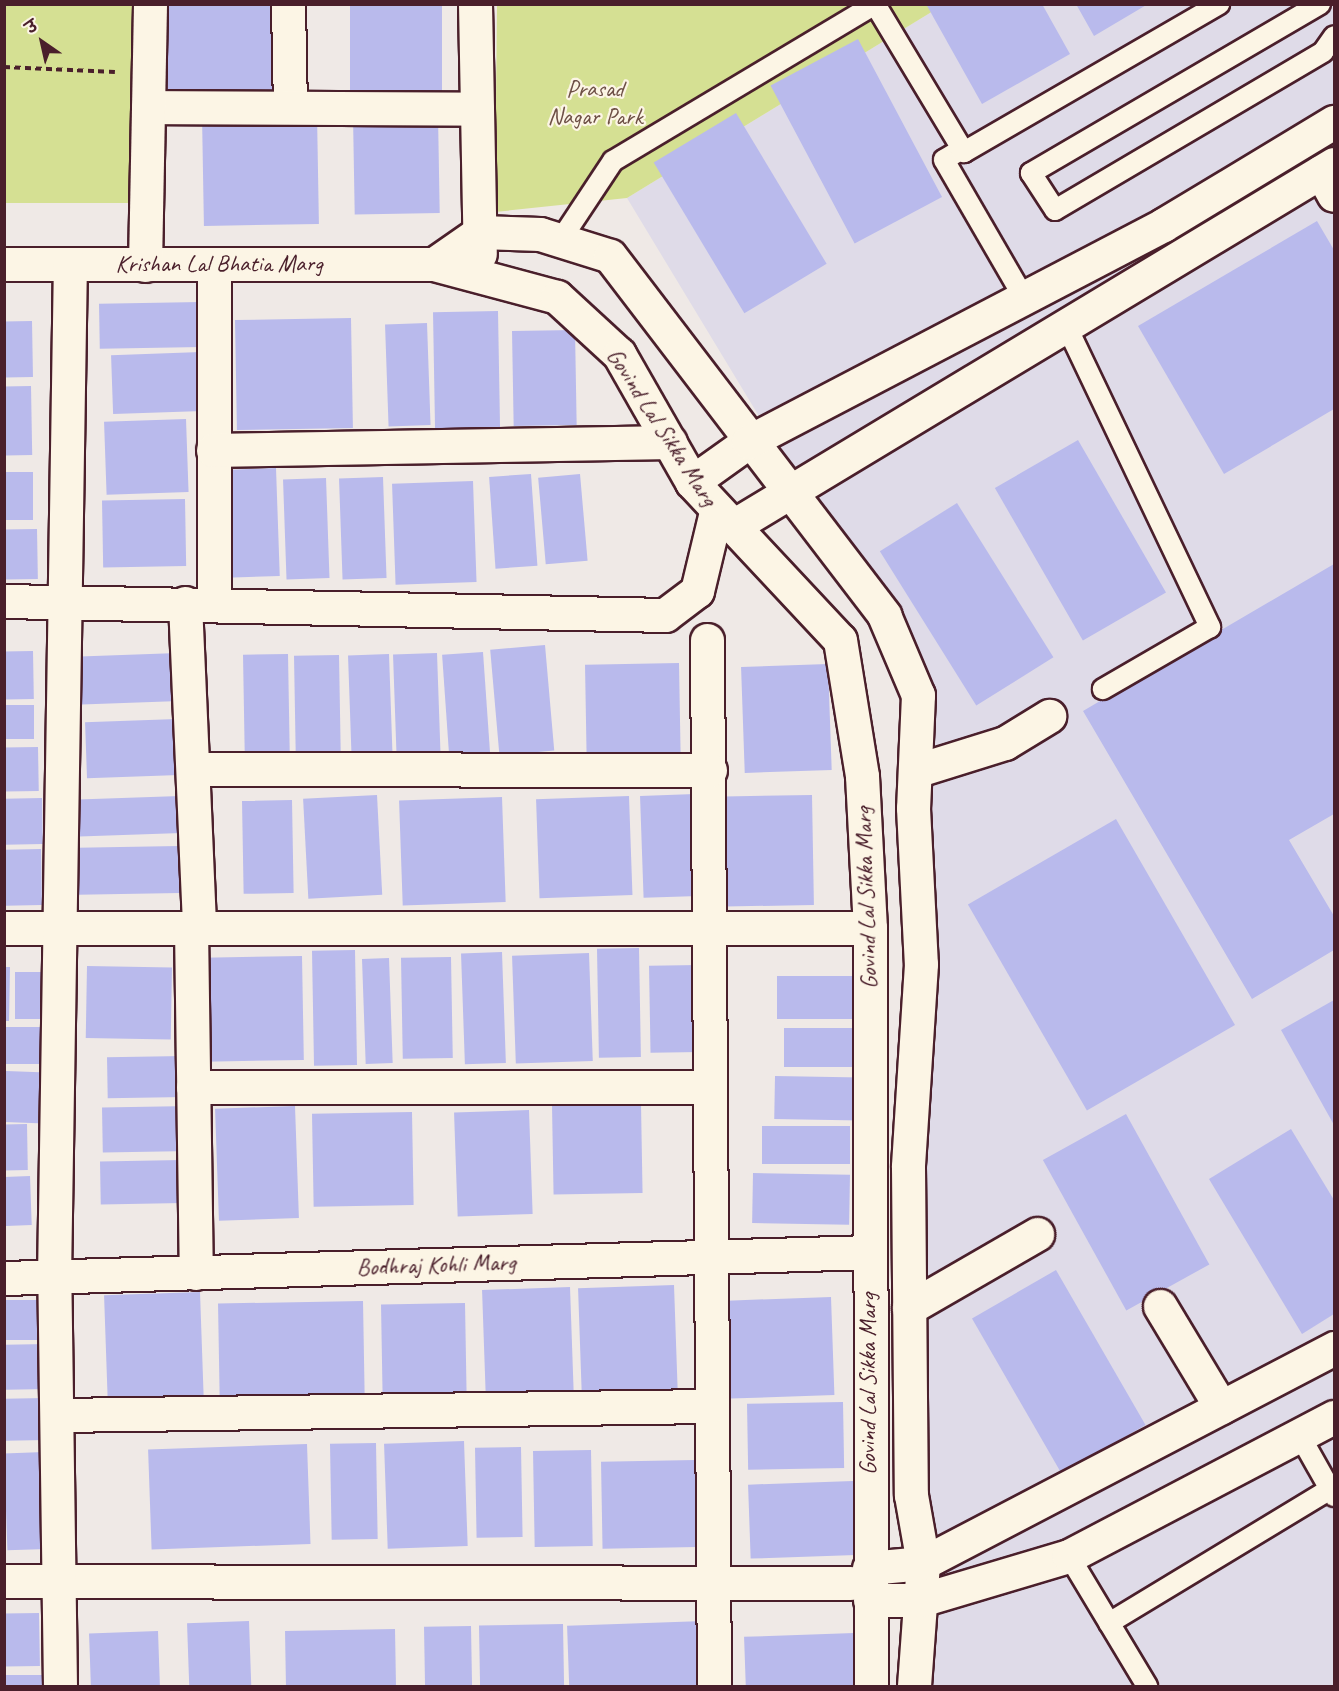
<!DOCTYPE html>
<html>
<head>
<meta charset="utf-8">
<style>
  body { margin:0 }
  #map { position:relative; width:1339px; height:1691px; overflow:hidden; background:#efe9e6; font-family:Caveat,"Playpen Sans Deva",sans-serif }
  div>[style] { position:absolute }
  .built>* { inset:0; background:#dfdbe8 }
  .green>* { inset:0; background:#d5e093; transform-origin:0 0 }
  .building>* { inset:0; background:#b9baec; transform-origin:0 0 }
  .path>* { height:4px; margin-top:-2px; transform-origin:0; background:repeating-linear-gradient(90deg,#4a1f2b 0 6px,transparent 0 10.5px) }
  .roads { filter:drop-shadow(2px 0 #4a1f2b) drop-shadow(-2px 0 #4a1f2b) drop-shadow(0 2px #4a1f2b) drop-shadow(0 -2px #4a1f2b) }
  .lane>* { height:20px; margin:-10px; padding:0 10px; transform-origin:10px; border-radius:10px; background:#fcf5e5 }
  .street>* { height:33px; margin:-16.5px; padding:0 16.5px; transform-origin:16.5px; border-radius:16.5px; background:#fcf5e5 }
  .secondary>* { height:33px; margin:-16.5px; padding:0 16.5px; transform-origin:16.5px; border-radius:16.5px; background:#fcf5e5 }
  span { translate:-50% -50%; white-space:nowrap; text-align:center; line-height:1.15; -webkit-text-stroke:4.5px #fcf5e5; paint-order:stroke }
  .park-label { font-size:24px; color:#6d4f45 }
  .street-label { font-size:24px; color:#4a1f2b }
  .frame { position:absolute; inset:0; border:6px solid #4a1f2b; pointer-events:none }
  .north { position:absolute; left:12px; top:12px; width:60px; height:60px; -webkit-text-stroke:4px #fcf5e5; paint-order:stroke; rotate:326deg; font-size:16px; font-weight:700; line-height:24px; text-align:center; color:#4a1f2b }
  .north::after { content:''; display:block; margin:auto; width:21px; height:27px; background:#4a1f2b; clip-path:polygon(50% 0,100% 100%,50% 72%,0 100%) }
</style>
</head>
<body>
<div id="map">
  <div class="built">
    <i style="clip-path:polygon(943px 5px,1334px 5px,1334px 1686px,915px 1686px,919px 681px,627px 198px)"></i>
  </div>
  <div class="green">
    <i style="left:5px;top:5px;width:141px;height:198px"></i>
    <i style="clip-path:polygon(497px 5px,943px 5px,627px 198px,495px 212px)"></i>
  </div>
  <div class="building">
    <i style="left:164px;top:4px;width:114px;height:91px"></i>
    <i style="left:350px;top:4px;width:92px;height:100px"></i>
    <i style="clip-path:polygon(926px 4px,1042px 4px,1070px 54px,982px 104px)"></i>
    <i style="clip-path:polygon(1076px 4px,1148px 4px,1094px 36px)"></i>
    <i style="left:858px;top:39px;width:179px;height:99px;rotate:62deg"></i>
    <i style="left:736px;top:113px;width:176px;height:96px;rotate:59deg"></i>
    <i style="left:317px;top:114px;width:110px;height:115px;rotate:89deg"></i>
    <i style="left:438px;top:115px;width:98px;height:85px;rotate:89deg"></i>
    <i style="clip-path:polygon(1317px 221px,1334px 250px,1334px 409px,1224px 474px,1138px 326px)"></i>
    <i style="left:201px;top:302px;width:45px;height:102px;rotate:89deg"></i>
    <i style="left:498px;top:311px;width:122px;height:65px;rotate:89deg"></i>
    <i style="left:351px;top:318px;width:110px;height:116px;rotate:89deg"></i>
    <i style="left:32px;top:321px;width:56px;height:28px;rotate:89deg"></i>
    <i style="left:427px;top:323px;width:102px;height:42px;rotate:88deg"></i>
    <i style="left:575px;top:330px;width:95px;height:63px;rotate:89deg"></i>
    <i style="left:201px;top:352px;width:59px;height:90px;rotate:88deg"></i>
    <i style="left:31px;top:386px;width:69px;height:27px;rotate:89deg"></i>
    <i style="left:186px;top:419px;width:73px;height:82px;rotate:88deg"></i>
    <i style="left:1078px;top:440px;width:176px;height:96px;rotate:60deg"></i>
    <i style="left:276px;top:468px;width:108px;height:54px;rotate:88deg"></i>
    <i style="left:4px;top:472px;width:29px;height:48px"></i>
    <i style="left:531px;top:474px;width:92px;height:42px;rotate:86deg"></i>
    <i style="left:580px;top:474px;width:87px;height:42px;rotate:85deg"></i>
    <i style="left:383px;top:477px;width:101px;height:44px;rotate:88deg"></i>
    <i style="left:326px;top:478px;width:100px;height:43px;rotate:88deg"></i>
    <i style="left:473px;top:481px;width:101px;height:81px;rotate:88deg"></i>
    <i style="left:185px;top:499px;width:67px;height:83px;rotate:89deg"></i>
    <i style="left:957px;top:503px;width:182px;height:91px;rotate:58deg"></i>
    <i style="left:37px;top:529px;width:50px;height:33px;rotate:89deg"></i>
    <i style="clip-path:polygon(1334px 564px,1334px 814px,1289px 840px,1334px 916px,1334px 950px,1252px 999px,1083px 711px)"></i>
    <i style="left:545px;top:645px;width:106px;height:55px;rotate:85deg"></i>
    <i style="left:33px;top:651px;width:48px;height:29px;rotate:89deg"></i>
    <i style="left:483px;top:652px;width:103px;height:41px;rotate:86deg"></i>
    <i style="left:178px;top:653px;width:48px;height:98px;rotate:88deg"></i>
    <i style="left:437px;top:653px;width:104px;height:44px;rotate:88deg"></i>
    <i style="left:288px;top:654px;width:106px;height:45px;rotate:89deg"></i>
    <i style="left:389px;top:654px;width:104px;height:41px;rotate:88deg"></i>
    <i style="left:339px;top:655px;width:104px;height:45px;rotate:89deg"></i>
    <i style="left:679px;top:663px;width:95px;height:94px;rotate:89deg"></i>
    <i style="left:828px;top:664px;width:106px;height:87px;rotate:88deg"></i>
    <i style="left:34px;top:705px;width:34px;height:30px;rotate:90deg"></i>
    <i style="left:177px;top:719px;width:56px;height:92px;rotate:88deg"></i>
    <i style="left:38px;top:747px;width:44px;height:34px;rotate:89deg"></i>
    <i style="left:695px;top:794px;width:102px;height:55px;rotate:88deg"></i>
    <i style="left:377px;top:795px;width:100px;height:74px;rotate:87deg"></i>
    <i style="left:812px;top:795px;width:110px;height:101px;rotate:89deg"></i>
    <i style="left:180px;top:796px;width:37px;height:102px;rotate:88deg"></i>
    <i style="left:629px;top:796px;width:99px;height:93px;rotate:88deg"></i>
    <i style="left:502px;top:797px;width:105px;height:103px;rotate:88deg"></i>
    <i style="left:42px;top:798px;width:46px;height:38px;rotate:89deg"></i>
    <i style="left:292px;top:800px;width:93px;height:50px;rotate:89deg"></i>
    <i style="left:1116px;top:819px;width:238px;height:171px;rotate:60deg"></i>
    <i style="left:179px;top:846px;width:47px;height:102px;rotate:89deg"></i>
    <i style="left:41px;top:849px;width:56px;height:37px;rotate:89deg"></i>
    <i style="left:639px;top:948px;width:109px;height:42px;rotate:89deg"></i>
    <i style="left:355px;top:950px;width:115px;height:43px;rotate:89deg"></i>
    <i style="left:502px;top:952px;width:111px;height:41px;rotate:88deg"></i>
    <i style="left:589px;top:953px;width:108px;height:77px;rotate:88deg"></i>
    <i style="left:302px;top:956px;width:104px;height:100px;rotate:89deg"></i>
    <i style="left:451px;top:957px;width:101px;height:50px;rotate:89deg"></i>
    <i style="left:389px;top:958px;width:105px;height:27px;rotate:88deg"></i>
    <i style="left:699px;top:965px;width:87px;height:50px;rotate:89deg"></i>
    <i style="left:87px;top:966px;width:85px;height:72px;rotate:1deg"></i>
    <i style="clip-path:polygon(4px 967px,10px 967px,9px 1021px,4px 1021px)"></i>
    <i style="left:15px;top:972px;width:37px;height:47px"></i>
    <i style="left:777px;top:976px;width:80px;height:43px"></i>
    <i style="clip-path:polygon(1334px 1000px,1334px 1125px,1281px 1030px)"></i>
    <i style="left:4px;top:1027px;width:41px;height:37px"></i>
    <i style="left:784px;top:1028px;width:73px;height:39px"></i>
    <i style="left:184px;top:1056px;width:41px;height:77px;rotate:89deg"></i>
    <i style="left:6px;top:1071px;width:34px;height:51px;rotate:2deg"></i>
    <i style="left:775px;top:1076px;width:86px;height:43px;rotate:1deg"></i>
    <i style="left:641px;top:1104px;width:89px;height:89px;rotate:89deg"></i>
    <i style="left:191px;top:1106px;width:45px;height:89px;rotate:89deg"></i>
    <i style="left:295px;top:1106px;width:112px;height:80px;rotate:88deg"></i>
    <i style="left:529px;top:1110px;width:104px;height:75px;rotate:88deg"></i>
    <i style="left:412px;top:1112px;width:93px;height:100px;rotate:89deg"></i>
    <i style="left:1126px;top:1114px;width:172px;height:95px;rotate:61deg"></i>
    <i style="left:27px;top:1124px;width:46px;height:23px;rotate:89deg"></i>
    <i style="left:762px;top:1126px;width:88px;height:38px"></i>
    <i style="clip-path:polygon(1291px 1129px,1334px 1200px,1334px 1314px,1302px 1334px,1209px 1179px)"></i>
    <i style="left:182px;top:1160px;width:43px;height:82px;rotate:89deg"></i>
    <i style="left:753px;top:1173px;width:97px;height:50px;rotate:1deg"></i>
    <i style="left:30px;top:1176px;width:49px;height:26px;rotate:88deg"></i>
    <i style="left:1056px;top:1270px;width:179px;height:97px;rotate:60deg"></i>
    <i style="left:674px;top:1285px;width:106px;height:96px;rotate:88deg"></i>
    <i style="left:570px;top:1287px;width:113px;height:88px;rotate:88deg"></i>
    <i style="left:200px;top:1292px;width:114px;height:96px;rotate:88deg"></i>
    <i style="left:831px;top:1297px;width:98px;height:104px;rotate:88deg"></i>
    <i style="left:48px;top:1300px;width:40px;height:43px;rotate:90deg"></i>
    <i style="left:363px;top:1301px;width:107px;height:145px;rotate:89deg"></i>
    <i style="left:465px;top:1303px;width:98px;height:84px;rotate:89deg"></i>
    <i style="left:48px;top:1344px;width:45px;height:43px;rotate:89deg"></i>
    <i style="left:45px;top:1398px;width:42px;height:40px;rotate:89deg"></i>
    <i style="left:843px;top:1402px;width:66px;height:96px;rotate:89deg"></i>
    <i style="left:464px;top:1441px;width:105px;height:80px;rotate:88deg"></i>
    <i style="left:376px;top:1443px;width:96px;height:46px;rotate:89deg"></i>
    <i style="left:307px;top:1444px;width:100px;height:159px;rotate:88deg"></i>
    <i style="left:521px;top:1447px;width:90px;height:46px;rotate:89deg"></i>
    <i style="left:591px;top:1450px;width:96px;height:58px;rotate:89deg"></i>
    <i style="left:44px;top:1452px;width:97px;height:40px;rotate:88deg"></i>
    <i style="left:695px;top:1460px;width:87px;height:94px;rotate:89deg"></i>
    <i style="left:853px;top:1481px;width:74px;height:105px;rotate:88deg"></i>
    <i style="left:39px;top:1613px;width:53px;height:35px;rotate:89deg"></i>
    <i style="left:249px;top:1621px;width:65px;height:62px;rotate:88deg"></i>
    <i style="left:704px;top:1621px;width:65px;height:137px;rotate:88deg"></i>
    <i style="left:563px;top:1624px;width:62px;height:84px;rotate:89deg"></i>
    <i style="left:471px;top:1626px;width:60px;height:47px;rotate:89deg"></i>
    <i style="left:395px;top:1629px;width:57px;height:110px;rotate:89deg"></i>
    <i style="left:158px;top:1631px;width:55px;height:69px;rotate:88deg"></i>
    <i style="left:854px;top:1633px;width:53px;height:110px;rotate:88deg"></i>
    <i style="left:50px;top:1675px;width:11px;height:46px;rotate:90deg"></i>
  </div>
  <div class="path">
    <i style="left:4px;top:67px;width:111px;rotate:2.6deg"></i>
  </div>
  <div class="roads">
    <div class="lane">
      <i style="left:875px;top:4px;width:173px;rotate:59deg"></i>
      <i style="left:964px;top:152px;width:295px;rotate:-30.1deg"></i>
      <i style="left:1320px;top:4px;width:335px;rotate:149.7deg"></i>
      <i style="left:1031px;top:173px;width:44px;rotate:57deg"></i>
      <i style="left:1055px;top:210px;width:311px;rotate:-30.5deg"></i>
      <i style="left:1323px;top:52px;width:19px;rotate:-55deg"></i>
      <i style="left:962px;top:149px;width:21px;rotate:149deg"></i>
      <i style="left:944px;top:160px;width:160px;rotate:59.9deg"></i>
      <i style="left:560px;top:241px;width:96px;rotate:-56.5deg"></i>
      <i style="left:613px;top:161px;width:305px;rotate:-30.9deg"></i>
      <i style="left:1066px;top:325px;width:335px;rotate:64.5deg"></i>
      <i style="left:1210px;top:627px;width:124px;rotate:149.9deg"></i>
      <i style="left:1300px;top:1436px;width:69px;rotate:60.5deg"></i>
      <i style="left:1069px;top:1556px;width:152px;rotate:59deg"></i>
      <i style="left:1109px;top:1623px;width:258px;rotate:-31.2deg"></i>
    </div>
    <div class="street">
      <i style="left:288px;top:4px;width:100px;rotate:88.9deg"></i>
      <i style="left:148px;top:107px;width:329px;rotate:0.3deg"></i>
      <i style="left:1321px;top:172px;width:26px;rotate:61deg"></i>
      <i style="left:4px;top:264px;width:430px"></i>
      <i style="left:214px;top:264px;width:339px;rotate:90deg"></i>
      <i style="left:145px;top:265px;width:261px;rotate:-88.9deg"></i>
      <i style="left:213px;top:450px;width:457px;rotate:-1deg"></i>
      <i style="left:4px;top:601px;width:661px;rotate:1.21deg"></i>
      <i style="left:665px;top:615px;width:40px;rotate:-37deg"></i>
      <i style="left:697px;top:591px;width:81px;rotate:-76.5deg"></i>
      <i style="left:185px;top:603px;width:324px;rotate:87.5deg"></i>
      <i style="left:707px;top:640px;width:1046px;rotate:89.62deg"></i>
      <i style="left:193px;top:769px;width:517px;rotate:0.11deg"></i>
      <i style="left:915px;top:771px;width:94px;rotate:-17.3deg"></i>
      <i style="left:1005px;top:743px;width:52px;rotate:-31.5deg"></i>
      <i style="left:191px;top:927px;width:346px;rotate:89.2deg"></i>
      <i style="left:4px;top:928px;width:866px"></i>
      <i style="left:193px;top:1087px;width:517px"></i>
      <i style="left:4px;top:1278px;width:864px;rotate:-1.72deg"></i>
      <i style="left:1160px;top:1306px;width:118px;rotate:58.9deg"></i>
      <i style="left:909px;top:1308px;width:148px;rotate:-30deg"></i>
      <i style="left:57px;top:1415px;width:655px;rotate:-0.79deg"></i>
      <i style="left:4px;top:1581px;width:846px;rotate:0.14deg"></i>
      <i style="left:60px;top:1686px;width:408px;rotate:-90.8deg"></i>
      <i style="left:54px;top:1278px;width:1014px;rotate:-89.1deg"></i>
    </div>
    <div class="secondary">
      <i style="left:475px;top:4px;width:250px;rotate:88.9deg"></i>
      <i style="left:434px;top:264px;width:56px;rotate:-34.8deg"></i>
      <i style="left:480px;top:232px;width:60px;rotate:1.9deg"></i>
      <i style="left:540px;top:234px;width:73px;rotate:17.4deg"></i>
      <i style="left:610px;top:256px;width:452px;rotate:52.6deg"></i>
      <i style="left:884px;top:615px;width:87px;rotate:67deg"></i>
      <i style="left:918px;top:695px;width:113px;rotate:92.5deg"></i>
      <i style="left:913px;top:808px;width:156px;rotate:87.1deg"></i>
      <i style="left:921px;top:964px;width:203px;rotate:93.7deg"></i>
      <i style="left:908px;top:1167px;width:328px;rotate:89.5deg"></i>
      <i style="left:911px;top:1495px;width:69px;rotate:80deg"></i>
      <i style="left:923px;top:1563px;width:123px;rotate:94.2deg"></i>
      <i style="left:434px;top:264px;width:127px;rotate:15deg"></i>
      <i style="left:557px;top:297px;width:84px;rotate:42.6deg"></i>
      <i style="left:619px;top:354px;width:147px;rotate:60.3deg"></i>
      <i style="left:692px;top:482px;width:216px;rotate:46.9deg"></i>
      <i style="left:840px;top:640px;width:138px;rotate:80.8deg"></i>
      <i style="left:862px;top:776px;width:152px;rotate:87deg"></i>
      <i style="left:870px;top:928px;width:758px;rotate:89.92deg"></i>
      <i style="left:692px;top:482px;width:69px;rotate:-35.5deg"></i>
      <i style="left:748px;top:442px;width:468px;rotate:-27.6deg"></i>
      <i style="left:1163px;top:225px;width:200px;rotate:-31.1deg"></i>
      <i style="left:735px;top:525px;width:699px;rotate:-31.08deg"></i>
      <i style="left:869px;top:1568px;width:54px;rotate:-5.3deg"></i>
      <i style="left:923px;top:1563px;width:464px;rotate:-27.6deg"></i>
      <i style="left:870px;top:1600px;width:51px"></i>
      <i style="left:921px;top:1600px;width:154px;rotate:-16.6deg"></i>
      <i style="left:1069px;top:1556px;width:299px;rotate:-27.7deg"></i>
    </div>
  </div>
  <div class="park-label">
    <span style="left:595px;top:103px">Prasad<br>Nagar Park</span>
  </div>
  <div class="street-label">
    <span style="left:219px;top:264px">Krishan Lal Bhatia Marg</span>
    <span style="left:662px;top:427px;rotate:57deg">Govind Lal Sikka Marg</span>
    <span style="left:866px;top:898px;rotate:-92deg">Govind Lal Sikka Marg</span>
    <span style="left:436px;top:1265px;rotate:-2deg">Bodhraj Kohli Marg</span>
    <span style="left:868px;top:1384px;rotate:-90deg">Govind Lal Sikka Marg</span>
  </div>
  <div class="frame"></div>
  <div class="north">उ</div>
</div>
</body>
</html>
